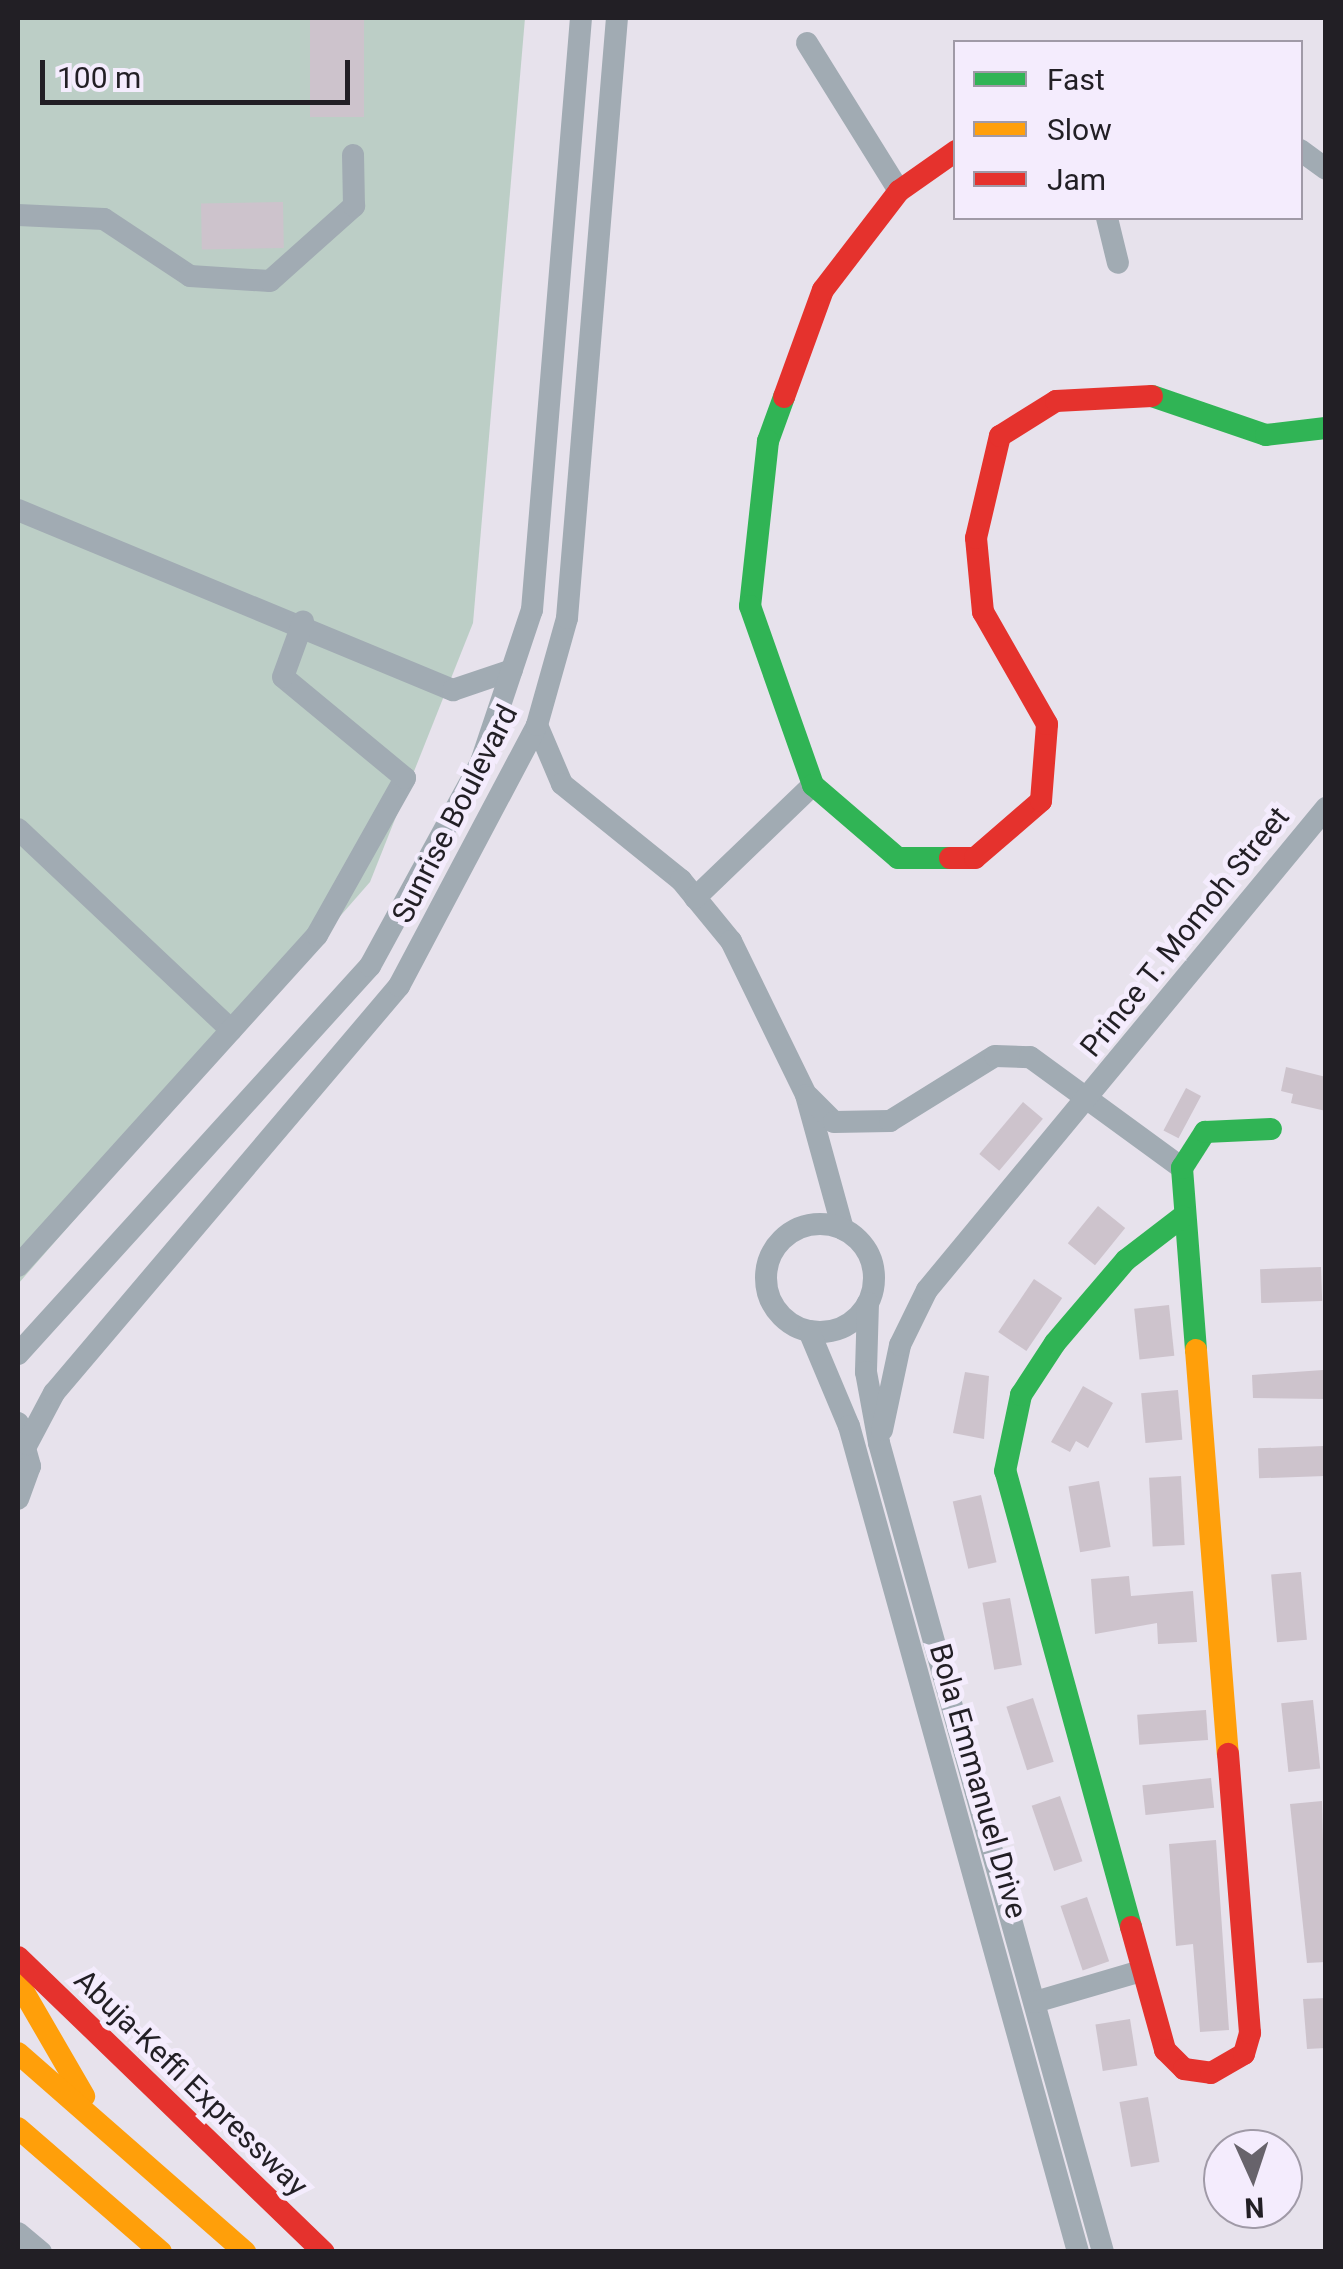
<!DOCTYPE html>
<html>
<head>
<meta charset="utf-8">
<style>
  body { margin:0 }
  #map { position:relative; width:1343px; height:2269px; overflow:hidden; background:#e7e2ec; font-family:Roboto,sans-serif }
  div>[style] { position:absolute }
  .green>* { inset:0; background:#bccec6 }
  .building>* { inset:0; background:#cdc3cc; transform-origin:0 0 }
  .street>* { height:22px; margin:-11px; padding:0 11px; transform-origin:11px; border-radius:11px; background:#a1abb3 }
  .street>.ring { margin:-11px; padding:0; box-sizing:content-box; background:none; border:22px solid #a1abb3; border-radius:50% }
  .fast>* { height:22px; margin:-11px; padding:0 11px; transform-origin:11px; border-radius:11px; background:#30b455 }
  .slow>* { height:22px; margin:-11px; padding:0 11px; transform-origin:11px; border-radius:11px; background:#ff9f0a }
  .jam>* { height:22px; margin:-11px; padding:0 11px; transform-origin:11px; border-radius:11px; background:#e5322d }
  span { translate:-50% -50%; white-space:nowrap; text-align:center; line-height:1.15; -webkit-text-stroke:10px #f4ecfd; paint-order:stroke }
  .street-label { font-size:30px; color:#221f25 }
  .frame { position:absolute; inset:0; border:20px solid #221f25; pointer-events:none }
  .legend { position:absolute; left:953px; top:40px; width:350px; height:180px; box-sizing:border-box; background:#f4ecfd; border:2px solid #a09aa7; margin:0; padding:12px 18px; list-style:none; font-size:30px; color:#221f25 }
  .legend li { display:flex; align-items:center; gap:20px; height:50px }
  .legend b { width:50px; border:2px solid #a09aa7 }
  .north { position:absolute; left:1203px; top:2129px; width:100px; height:100px; box-sizing:border-box; background:#f4ecfd; border:2px solid #a09aa7; border-radius:50%; rotate:177deg; font-size:28px; font-weight:700; line-height:40px; text-align:center; color:#221f25 }
  .north::after { content:''; display:block; margin:auto; width:35px; height:45px; background:#67636b; clip-path:polygon(50% 0,100% 100%,50% 72%,0 100%) }
  .scale { position:absolute; left:40px; top:60px; width:310px; height:45px; box-sizing:border-box; border:5px solid #221f25; border-top:0; padding-left:12px; font-size:30px; line-height:35px; white-space:nowrap; color:#221f25; -webkit-text-stroke:8px #f4ecfd; paint-order:stroke }
</style>
</head>
<body>
<div id="map">
  <div class="green">
    <i style="clip-path:polygon(18px 18px,525px 18px,473px 623px,370px 882px,18px 1284px)"></i>
  </div>
  <div class="building">
    <i style="left:310px;top:18px;width:54px;height:99px"></i>
    <i style="left:283px;top:202px;width:46px;height:82px;rotate:89deg"></i>
    <i style="clip-path:polygon(1286px 1067px,1326px 1077px,1326px 1111px,1291px 1103px,1293px 1094px,1281px 1091px)"></i>
    <i style="left:1186px;top:1088px;width:17px;height:48px;rotate:28deg"></i>
    <i style="left:1023px;top:1102px;width:26px;height:68px;rotate:40deg"></i>
    <i style="left:1098px;top:1206px;width:35px;height:48px;rotate:39deg"></i>
    <i style="left:1321px;top:1267px;width:34px;height:61px;rotate:88deg"></i>
    <i style="left:1034px;top:1279px;width:34px;height:64px;rotate:34deg"></i>
    <i style="left:1169px;top:1305px;width:51px;height:35px;rotate:84deg"></i>
    <i style="clip-path:polygon(1323px 1370px,1326px 1399px,1253px 1398px,1252px 1375px)"></i>
    <i style="clip-path:polygon(965px 1372px,989px 1376px,984px 1439px,953px 1433px)"></i>
    <i style="clip-path:polygon(1083px 1386px,1113px 1403px,1088px 1448px,1076px 1441px,1070px 1452px,1051px 1442px)"></i>
    <i style="left:1178px;top:1390px;width:50px;height:37px;rotate:85deg"></i>
    <i style="left:1324px;top:1446px;width:30px;height:66px;rotate:88deg"></i>
    <i style="left:1181px;top:1476px;width:69px;height:32px;rotate:87deg"></i>
    <i style="left:1099px;top:1481px;width:67px;height:31px;rotate:80deg"></i>
    <i style="left:981px;top:1495px;width:69px;height:29px;rotate:77deg"></i>
    <i style="left:1301px;top:1572px;width:68px;height:30px;rotate:85deg"></i>
    <i style="clip-path:polygon(1129px 1576px,1131px 1596px,1193px 1591px,1197px 1642px,1158px 1644px,1157px 1623px,1095px 1634px,1091px 1579px)"></i>
    <i style="left:1010px;top:1598px;width:68px;height:28px;rotate:80deg"></i>
    <i style="left:1033px;top:1698px;width:67px;height:28px;rotate:72deg"></i>
    <i style="left:1313px;top:1700px;width:69px;height:32px;rotate:84deg"></i>
    <i style="left:1206px;top:1710px;width:30px;height:69px;rotate:86deg"></i>
    <i style="left:1211px;top:1778px;width:30px;height:69px;rotate:84deg"></i>
    <i style="left:1060px;top:1796px;width:69px;height:30px;rotate:71deg"></i>
    <i style="clip-path:polygon(1322px 1801px,1326px 1962px,1307px 1963px,1290px 1804px)"></i>
    <i style="clip-path:polygon(1216px 1840px,1229px 2030px,1200px 2032px,1193px 1944px,1176px 1946px,1169px 1844px)"></i>
    <i style="left:1087px;top:1897px;width:68px;height:28px;rotate:71deg"></i>
    <i style="clip-path:polygon(1326px 1998px,1326px 2048px,1307px 2049px,1303px 1999px)"></i>
    <i style="left:1130px;top:2019px;width:47px;height:35px;rotate:81deg"></i>
    <i style="left:1148px;top:2097px;width:66px;height:29px;rotate:80deg"></i>
  </div>
  <div class="street">
    <i style="left:807px;top:43px;width:174px;rotate:58.1deg"></i>
    <i style="left:1300px;top:150px;width:32px;rotate:36deg"></i>
    <i style="left:18px;top:215px;width:86px;rotate:2.7deg"></i>
    <i style="left:104px;top:219px;width:103px;rotate:33.5deg"></i>
    <i style="left:190px;top:276px;width:80px;rotate:3.6deg"></i>
    <i style="left:270px;top:281px;width:113px;rotate:-41.8deg"></i>
    <i style="left:354px;top:206px;width:51px;rotate:-91.1deg"></i>
    <i style="left:1107px;top:218px;width:46px;rotate:76.3deg"></i>
    <i style="left:18px;top:510px;width:471px;rotate:22.5deg"></i>
    <i style="left:453px;top:690px;width:62px;rotate:-18.7deg"></i>
    <i style="left:537px;top:725px;width:64px;rotate:67deg"></i>
    <i style="left:562px;top:784px;width:153px;rotate:38.9deg"></i>
    <i style="left:681px;top:880px;width:79px;rotate:50.7deg"></i>
    <i style="left:731px;top:941px;width:171px;rotate:64deg"></i>
    <i style="left:806px;top:1095px;width:139px;rotate:74.6deg"></i>
    <i style="left:18px;top:829px;width:293px;rotate:43.3deg"></i>
    <i style="left:695px;top:898px;width:163px;rotate:-43.8deg"></i>
    <i style="left:809px;top:1097px;width:35px;rotate:45deg"></i>
    <i style="left:834px;top:1122px;width:56px;rotate:-1deg"></i>
    <i style="left:890px;top:1121px;width:123px;rotate:-31.8deg"></i>
    <i style="left:995px;top:1056px;width:35px;rotate:2deg"></i>
    <i style="left:1030px;top:1057px;width:188px;rotate:36.1deg"></i>
    <i class="ring" style="left:766px;top:1224px;width:86px;height:86px"></i>
    <i style="left:18px;top:1266px;width:446px;rotate:-47.9deg"></i>
    <i style="left:317px;top:935px;width:180px;rotate:-60.7deg"></i>
    <i style="left:405px;top:778px;width:158px;rotate:-140.4deg"></i>
    <i style="left:283px;top:677px;width:59px;rotate:-70deg"></i>
    <i style="left:868px;top:1303px;width:69px;rotate:91.7deg"></i>
    <i style="left:866px;top:1372px;width:72px;rotate:79.6deg"></i>
    <i style="left:879px;top:1443px;width:839px;rotate:74.52deg"></i>
    <i style="left:809px;top:1331px;width:103px;rotate:67.2deg"></i>
    <i style="left:849px;top:1426px;width:857px;rotate:74.5deg"></i>
    <i style="left:18px;top:1354px;width:524px;rotate:-47.79deg"></i>
    <i style="left:370px;top:966px;width:232px;rotate:-61.4deg"></i>
    <i style="left:481px;top:762px;width:160px;rotate:-71.5deg"></i>
    <i style="left:532px;top:610px;width:594px;rotate:-85.27deg"></i>
    <i style="left:18px;top:1423px;width:45px;rotate:74.4deg"></i>
    <i style="left:30px;top:1466px;width:35px;rotate:110deg"></i>
    <i style="left:882px;top:1430px;width:87px;rotate:-78deg"></i>
    <i style="left:900px;top:1345px;width:61px;rotate:-63.9deg"></i>
    <i style="left:927px;top:1290px;width:626px;rotate:-50.38deg"></i>
    <i style="left:27px;top:1444px;width:58px;rotate:-62.1deg"></i>
    <i style="left:54px;top:1393px;width:534px;rotate:-49.71deg"></i>
    <i style="left:399px;top:986px;width:295px;rotate:-62.1deg"></i>
    <i style="left:537px;top:725px;width:111px;rotate:-74.3deg"></i>
    <i style="left:567px;top:618px;width:602px;rotate:-85.24deg"></i>
    <i style="left:1035px;top:2002px;width:110px;rotate:-16.3deg"></i>
    <i style="left:18px;top:2233px;width:30px;rotate:40deg"></i>
  </div>
  <div class="fast">
    <i style="left:1152px;top:396px;width:120px;rotate:18.9deg"></i>
    <i style="left:1266px;top:435px;width:60px;rotate:-6.7deg"></i>
    <i style="left:784px;top:397px;width:47px;rotate:110deg"></i>
    <i style="left:768px;top:441px;width:166px;rotate:96.2deg"></i>
    <i style="left:750px;top:606px;width:190px;rotate:70.6deg"></i>
    <i style="left:813px;top:785px;width:112px;rotate:40.7deg"></i>
    <i style="left:898px;top:858px;width:52px"></i>
    <i style="left:1196px;top:1350px;width:183px;rotate:-94.4deg"></i>
    <i style="left:1182px;top:1168px;width:43px;rotate:-57.4deg"></i>
    <i style="left:1205px;top:1132px;width:66px;rotate:-2.6deg"></i>
    <i style="left:1131px;top:1927px;width:473px;rotate:-105.4deg"></i>
    <i style="left:1005px;top:1471px;width:78px;rotate:-78.1deg"></i>
    <i style="left:1021px;top:1395px;width:62px;rotate:-56.8deg"></i>
    <i style="left:1055px;top:1343px;width:109px;rotate:-49.5deg"></i>
    <i style="left:1126px;top:1260px;width:71px;rotate:-37.5deg"></i>
  </div>
  <div class="slow">
    <i style="left:1196px;top:1350px;width:405px;rotate:85.5deg"></i>
    <i style="left:18px;top:1982px;width:132px;rotate:59.9deg"></i>
    <i style="left:18px;top:2053px;width:302px;rotate:41.2deg"></i>
    <i style="left:18px;top:2128px;width:189px;rotate:40.9deg"></i>
  </div>
  <div class="jam">
    <i style="left:784px;top:397px;width:114px;rotate:-70deg"></i>
    <i style="left:823px;top:290px;width:125px;rotate:-52.5deg"></i>
    <i style="left:899px;top:191px;width:70px;rotate:-35.1deg"></i>
    <i style="left:950px;top:858px;width:25px"></i>
    <i style="left:975px;top:858px;width:87px;rotate:-40.8deg"></i>
    <i style="left:1041px;top:801px;width:77px;rotate:-85.5deg"></i>
    <i style="left:1047px;top:724px;width:129px;rotate:-119.7deg"></i>
    <i style="left:983px;top:612px;width:74px;rotate:-95.4deg"></i>
    <i style="left:976px;top:538px;width:105px;rotate:-76.8deg"></i>
    <i style="left:1000px;top:436px;width:66px;rotate:-32deg"></i>
    <i style="left:1056px;top:401px;width:96px;rotate:-3deg"></i>
    <i style="left:1131px;top:1927px;width:128px;rotate:74.5deg"></i>
    <i style="left:1165px;top:2050px;width:27px;rotate:45deg"></i>
    <i style="left:1184px;top:2069px;width:27px;rotate:8deg"></i>
    <i style="left:1211px;top:2073px;width:38px;rotate:-30deg"></i>
    <i style="left:1244px;top:2054px;width:22px;rotate:-74deg"></i>
    <i style="left:1250px;top:2033px;width:280px;rotate:-94.5deg"></i>
    <i style="left:18px;top:1957px;width:425px;rotate:44deg"></i>
  </div>
  <div class="street-label">
    <span style="left:455px;top:814px;rotate:-63deg">Sunrise Boulevard</span>
    <span style="left:1185px;top:932px;rotate:-51deg">Prince T. Momoh Street</span>
    <span style="left:978px;top:1781px;rotate:74deg">Bola Emmanuel Drive</span>
    <span style="left:191px;top:2083px;rotate:44deg">Abuja-Keffi Expressway</span>
  </div>
  <div class="frame"></div>
  <ul class="legend">
  <li><b style="height:12px;background:#30b455"></b>Fast</li>
  <li><b style="height:12px;background:#ff9f0a"></b>Slow</li>
  <li><b style="height:12px;background:#e5322d"></b>Jam</li>
  </ul>
  <div class="north">N</div>
  <div class="scale">100 m</div>
</div>
</body>
</html>
